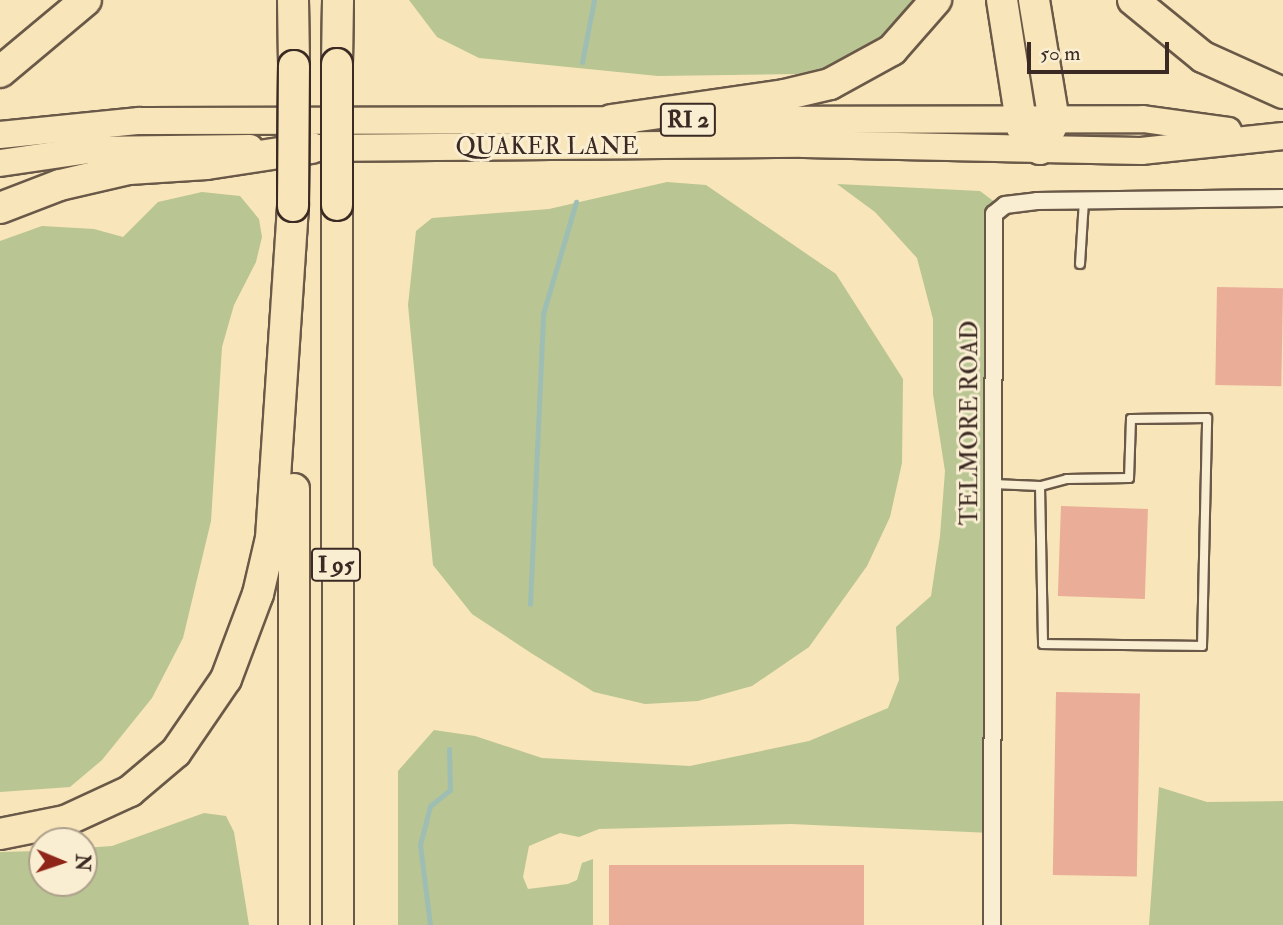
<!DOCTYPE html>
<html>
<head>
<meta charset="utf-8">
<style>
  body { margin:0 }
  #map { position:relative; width:1283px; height:925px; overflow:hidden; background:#f8e5b9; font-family:"IM FELL Double Pica",serif }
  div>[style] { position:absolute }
  .green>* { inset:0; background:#b9c592 }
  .stream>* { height:5px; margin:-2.5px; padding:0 2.5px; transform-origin:2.5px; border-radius:2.5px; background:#9ebeb4 }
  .building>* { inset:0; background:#eaad98; transform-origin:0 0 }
  .roads { filter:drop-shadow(2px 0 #6a5948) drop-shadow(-2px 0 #6a5948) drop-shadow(0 2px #6a5948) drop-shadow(0 -2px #6a5948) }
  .lane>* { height:8px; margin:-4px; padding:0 4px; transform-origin:4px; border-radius:4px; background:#faeed2 }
  .street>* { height:16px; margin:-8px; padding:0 8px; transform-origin:8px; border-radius:8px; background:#faeed2 }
  .primary>* { height:26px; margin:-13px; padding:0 13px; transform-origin:13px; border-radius:13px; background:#f8e5b9 }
  .highway>* { height:30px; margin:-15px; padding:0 15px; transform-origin:15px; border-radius:15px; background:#f8e5b9 }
  .bridges { filter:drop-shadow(2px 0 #3a2a23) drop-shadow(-2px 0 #3a2a23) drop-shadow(0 2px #3a2a23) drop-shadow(0 -2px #3a2a23) }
  .highway-bridge>* { height:30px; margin:-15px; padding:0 15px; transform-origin:15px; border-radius:15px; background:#f8e5b9 }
  span { translate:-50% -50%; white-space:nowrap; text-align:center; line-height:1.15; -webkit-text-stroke:6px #faeed2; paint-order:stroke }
  .shield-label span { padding:2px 5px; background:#faeed2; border:2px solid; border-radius:5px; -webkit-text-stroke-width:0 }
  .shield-label { font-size:23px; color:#3a2a23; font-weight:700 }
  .street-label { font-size:24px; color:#3a2a23 }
  .north { position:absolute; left:28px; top:827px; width:70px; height:70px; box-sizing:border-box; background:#faeed2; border:2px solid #ada08c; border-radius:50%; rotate:92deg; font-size:19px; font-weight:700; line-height:28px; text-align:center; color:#3a2a23 }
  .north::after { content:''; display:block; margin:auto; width:24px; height:32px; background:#8f2418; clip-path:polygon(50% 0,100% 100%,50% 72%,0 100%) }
  .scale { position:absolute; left:1027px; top:42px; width:142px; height:32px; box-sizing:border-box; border:4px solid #3a2a23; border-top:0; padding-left:9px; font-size:21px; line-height:24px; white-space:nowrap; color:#3a2a23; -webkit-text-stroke:5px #faeed2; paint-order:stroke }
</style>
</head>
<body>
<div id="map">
  <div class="green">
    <i style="clip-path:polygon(409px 0,930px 0,863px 63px,796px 74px,658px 76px,479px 58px,437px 37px)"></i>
    <i style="clip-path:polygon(667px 182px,706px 185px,836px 274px,903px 379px,902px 463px,890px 517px,867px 566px,809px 647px,752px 686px,698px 701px,645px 704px,594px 692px,531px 653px,472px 614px,433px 565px,408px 305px,416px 231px,432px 218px,549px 209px)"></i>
    <i style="clip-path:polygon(837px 184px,980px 191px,996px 203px,991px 833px,791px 824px,599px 829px,579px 837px,560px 833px,529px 846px,523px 877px,528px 889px,568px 884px,577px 880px,582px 863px,593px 859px,593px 925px,398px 925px,398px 771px,434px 730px,475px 736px,542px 758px,690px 766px,809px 741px,888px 708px,899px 680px,896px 627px,931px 596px,940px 536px,945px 471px,933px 394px,933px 319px,917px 258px,875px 212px)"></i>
    <i style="clip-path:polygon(202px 192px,240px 196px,259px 219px,262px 237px,256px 262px,234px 305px,222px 347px,211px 521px,183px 638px,152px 698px,102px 760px,70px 787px,0 792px,0 241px,42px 226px,94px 229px,123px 237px,158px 202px)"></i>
    <i style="clip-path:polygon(1159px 787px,1207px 802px,1283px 801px,1283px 925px,1149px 925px)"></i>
    <i style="clip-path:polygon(204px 813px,226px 816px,234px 832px,249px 925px,0 925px,0 852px,42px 851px,42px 883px,84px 883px,84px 848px,112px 846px)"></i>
  </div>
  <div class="stream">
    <i style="left:582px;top:62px;width:63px;rotate:-79deg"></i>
    <i style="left:530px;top:604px;width:290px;rotate:-87.4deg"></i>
    <i style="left:543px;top:314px;width:117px;rotate:-73.6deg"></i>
    <i style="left:430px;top:925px;width:81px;rotate:-97.1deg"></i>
    <i style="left:420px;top:845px;width:40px;rotate:-75.6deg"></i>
    <i style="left:430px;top:806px;width:26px;rotate:-39deg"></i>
    <i style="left:450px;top:790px;width:41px;rotate:-91.4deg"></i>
  </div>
  <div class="building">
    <i style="left:1217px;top:287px;width:66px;height:98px;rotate:1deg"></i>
    <i style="left:1061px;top:506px;width:87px;height:90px;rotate:2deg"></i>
    <i style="left:1056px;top:692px;width:84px;height:183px;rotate:1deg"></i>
    <i style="left:609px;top:865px;width:255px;height:60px"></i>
  </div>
  <div class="roads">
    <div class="lane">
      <i style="left:1080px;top:264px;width:64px;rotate:-86.4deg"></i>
      <i style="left:993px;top:484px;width:47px;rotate:2.4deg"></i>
      <i style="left:1040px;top:486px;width:158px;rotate:88.9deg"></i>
      <i style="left:1043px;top:644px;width:159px;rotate:0.7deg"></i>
      <i style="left:1202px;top:646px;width:228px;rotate:-88.7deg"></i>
      <i style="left:1207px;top:418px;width:76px;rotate:179.2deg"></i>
      <i style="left:1131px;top:419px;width:59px;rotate:91.9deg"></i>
      <i style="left:1129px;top:478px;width:62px;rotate:179.1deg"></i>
      <i style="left:1067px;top:479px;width:28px;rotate:165deg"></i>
    </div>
    <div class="street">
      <i style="left:992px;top:925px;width:711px;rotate:-89.84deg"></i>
      <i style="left:994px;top:214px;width:14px;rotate:-39deg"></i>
      <i style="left:1005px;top:205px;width:32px;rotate:-7deg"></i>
      <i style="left:1037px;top:201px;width:246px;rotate:-0.7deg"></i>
    </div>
    <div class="primary">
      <i style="left:683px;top:120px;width:460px;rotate:-0.1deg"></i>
      <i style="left:1143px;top:119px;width:86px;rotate:8deg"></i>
      <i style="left:0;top:135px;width:140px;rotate:-5.8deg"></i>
      <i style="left:139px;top:121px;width:492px;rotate:-0.1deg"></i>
      <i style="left:316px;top:148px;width:488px;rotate:-0.5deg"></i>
      <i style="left:804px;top:144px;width:337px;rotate:1.2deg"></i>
      <i style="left:1141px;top:151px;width:143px;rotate:-6deg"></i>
      <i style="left:0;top:163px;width:90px;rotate:-8.3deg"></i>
      <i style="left:89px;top:150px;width:161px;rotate:-0.7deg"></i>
    </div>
    <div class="highway">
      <i style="left:293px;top:0;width:66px;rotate:89.1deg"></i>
      <i style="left:1002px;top:0;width:129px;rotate:81.1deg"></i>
      <i style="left:1022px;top:127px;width:28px;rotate:51deg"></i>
      <i style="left:1040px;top:149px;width:31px;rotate:-63deg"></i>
      <i style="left:1054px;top:121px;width:123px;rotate:-99.4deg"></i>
      <i style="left:1133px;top:0;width:90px;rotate:39.2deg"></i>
      <i style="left:1203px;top:57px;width:88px;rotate:24.2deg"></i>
      <i style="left:337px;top:64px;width:64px;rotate:-89.1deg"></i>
      <i style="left:0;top:72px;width:112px;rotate:-39.9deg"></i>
      <i style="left:611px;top:120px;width:175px;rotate:-8.2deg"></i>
      <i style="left:784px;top:95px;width:47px;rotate:-13.4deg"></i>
      <i style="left:830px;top:84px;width:71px;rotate:-28.7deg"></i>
      <i style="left:892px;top:50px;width:67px;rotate:-48.7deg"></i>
      <i style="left:337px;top:205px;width:720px;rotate:89.92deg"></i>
      <i style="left:0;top:208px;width:64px;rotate:-21deg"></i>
      <i style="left:60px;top:185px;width:71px;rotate:-13.1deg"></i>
      <i style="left:129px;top:169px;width:78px;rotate:-3.7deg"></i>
      <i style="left:207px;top:164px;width:106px;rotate:-8.7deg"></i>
      <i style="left:294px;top:489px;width:436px;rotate:90deg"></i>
      <i style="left:0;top:834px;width:66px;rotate:-11.3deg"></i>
      <i style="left:65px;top:821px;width:72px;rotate:-24.8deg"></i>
      <i style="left:130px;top:791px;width:60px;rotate:-40.3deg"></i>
      <i style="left:176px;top:752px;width:88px;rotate:-55.6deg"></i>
      <i style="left:226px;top:679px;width:91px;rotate:-69.4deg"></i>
      <i style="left:258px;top:594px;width:57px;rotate:-76.9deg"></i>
      <i style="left:271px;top:538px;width:333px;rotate:-86.2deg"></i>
    </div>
  </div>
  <div class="bridges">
    <div class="highway-bridge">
      <i style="left:337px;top:205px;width:141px;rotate:-90deg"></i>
      <i style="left:293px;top:206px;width:140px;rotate:-89.6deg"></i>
    </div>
  </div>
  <div class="shield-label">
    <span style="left:688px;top:120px">RI 2</span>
    <span style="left:336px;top:565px">I 95</span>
  </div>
  <div class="street-label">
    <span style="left:547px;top:147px">QUAKER LANE</span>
    <span style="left:970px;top:423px;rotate:-90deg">TELMORE ROAD</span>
  </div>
  <div class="north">N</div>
  <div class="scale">50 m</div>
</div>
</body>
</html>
